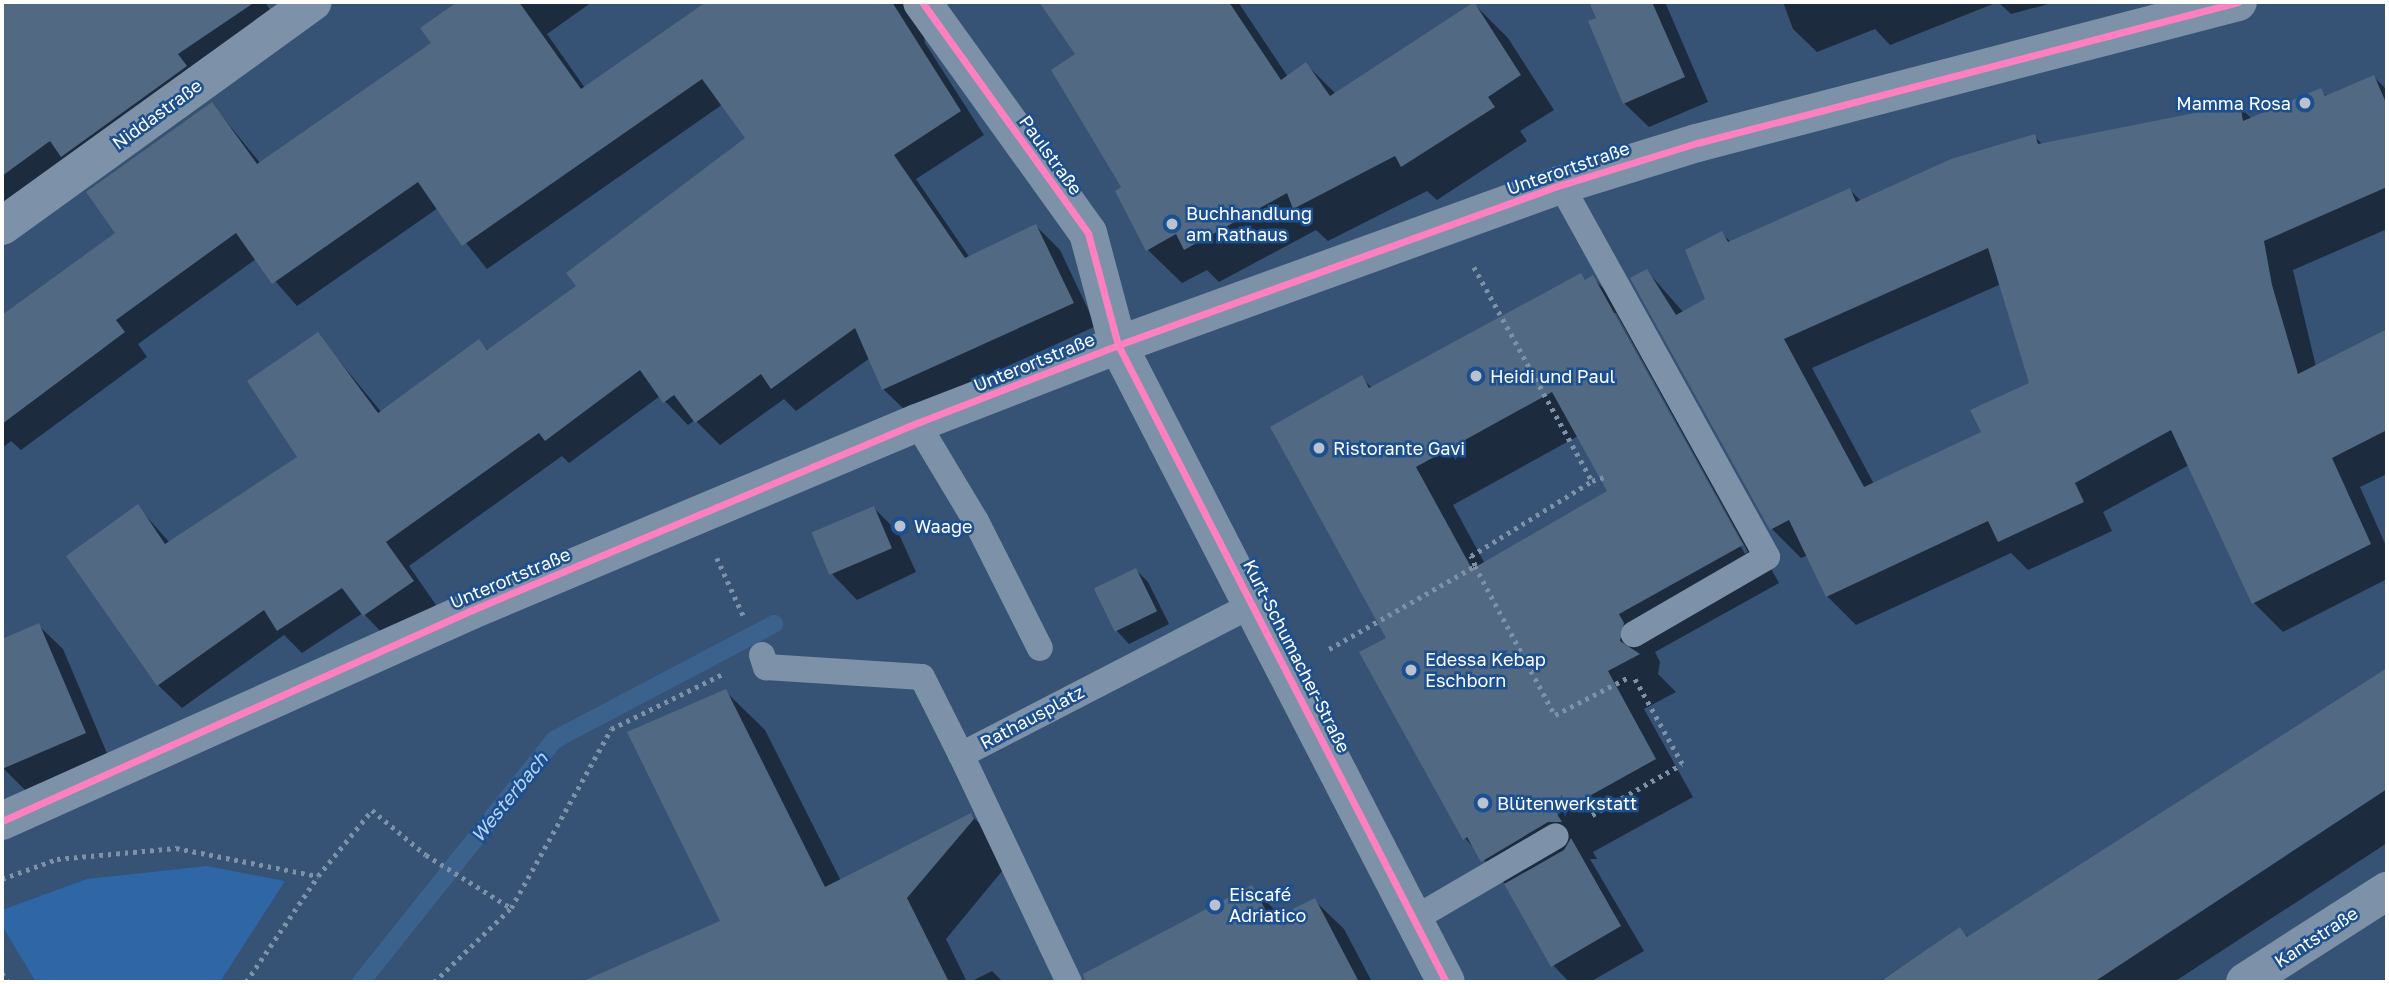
<!DOCTYPE html>
<html>
<head>
<meta charset="utf-8">
<style>
  body { margin:0 }
  #map { position:relative; width:2389px; height:984px; overflow:hidden; background:#365274; font-family:"Golos Text",sans-serif }
  div>[style] { position:absolute }
  .green>* { inset:0; background:#2f66a5 }
  .shadow>* { inset:0; background:#0007 }
  .stream>* { height:18px; margin:-9px; padding:0 9px; transform-origin:9px; border-radius:9px; background:#3b618d }
  .building>* { inset:0; background:#526984; transform-origin:0 0 }
  .path>* { height:4.5px; margin-top:-2.25px; transform-origin:0; background:repeating-linear-gradient(90deg,#7d92a8 0 3.5px,transparent 0 8.5px) }
  .lane>* { height:26px; margin:-13px; padding:0 13px; transform-origin:13px; border-radius:13px; background:#7d92a8 }
  .street>* { height:38px; margin:-19px; padding:0 19px; transform-origin:19px; border-radius:19px; background:#7d92a8 }
  .cycleway>* { height:7px; margin:-3.5px; padding:0 3.5px; transform-origin:3.5px; border-radius:3.5px; background:#ff80c0 }
  .dots>* { width:19px; height:19px; translate:-50% -50%; box-sizing:border-box; border:4px solid #1b4f8f; border-radius:50% }
  span { translate:-50% -50%; white-space:nowrap; text-align:center; line-height:1.15; -webkit-text-stroke:5px #1b4f8f; paint-order:stroke }
  .poi-label { font-size:18px; color:#fff }
  .right { translate:-100% -50%; text-align:right }
  .left { translate:0 -50%; text-align:left }
  .street-label { font-size:18px; color:#fff }
  .water-label { font-size:19px; color:#b5d3f5; font-style:italic }
  .frame { position:absolute; inset:0; border:4px solid #fff; pointer-events:none }
</style>
</head>
<body>
<div id="map">
  <div class="green">
    <i style="clip-path:polygon(207px 866px,285px 881px,220px 982px,36px 982px,2px 926px,2px 910px,87px 879px)"></i>
  </div>
  <div class="shadow">
    <i style="clip-path:polygon(2px 2px,265px 2px,282px 28px,2px 221px)"></i>
    <i style="clip-path:polygon(460px 2px,592px 2px,547px 34px,585px 88px,708px 2px,941px 2px,923px 28px,925px 43px,984px 135px,916px 179px,970px 258px,1036px 226px,1060px 250px,1096px 326px,907px 412px,883px 389px,870px 358px,796px 411px,784px 399px,720px 445px,695px 420px,688px 425px,660px 396px,569px 463px,562px 456px,409px 566px,436px 605px,388px 639px,363px 613px,302px 653px,284px 635px,182px 708px,158px 685px,138px 507px,170px 543px,300px 457px,318px 335px,382px 413px,479px 341px,489px 351px,578px 286px,748px 139px,723px 104px,487px 269px,438px 208px,297px 306px,256px 259px,138px 344px,147px 357px,21px 450px,11px 441px,2px 448px,2px 318px,118px 233px,212px 104px,261px 164px,433px 44px,422px 28px)"></i>
    <i style="clip-path:polygon(1041px 2px,1109px 2px,1124px 23px,1156px 2px,1238px 2px,1288px 77px,1306px 64px,1336px 94px,1474px 4px,1508px 38px,1554px 110px,1520px 131px,1527px 141px,1437px 200px,1427px 191px,1328px 241px,1316px 230px,1219px 282px,1207px 270px,1182px 283px,1148px 250px,1078px 54px)"></i>
    <i style="clip-path:polygon(1591px 2px,1665px 2px,1708px 102px,1649px 127px,1624px 103px)"></i>
    <i style="clip-path:polygon(1783px 2px,2056px 2px,2011px 14px,1998px 2px,1890px 45px,1875px 29px,1817px 52px,1793px 29px)"></i>
    <i style="clip-path:polygon(evenodd,2374px 77px,2387px 90px,2387px 229px,2293px 270px,2316px 367px,2387px 331px,2387px 474px,2360px 487px,2387px 548px,2387px 579px,2283px 632px,2254px 603px,2189px 465px,2103px 512px,2112px 531px,2028px 570px,2011px 553px,1856px 625px,1827px 596px,1808px 555px,1801px 558px,1772px 529px,1647px 271px,1684px 313px,1708px 300px,1721px 233px,1731px 242px,1850px 190px,1861px 201px,2034px 136px,2043px 145px,2239px 106px,2252px 119px,2321px 90px,2327px 97px,2374px 77px,2001px 284px,2031px 384px,1983px 433px,1874px 484px,1812px 368px,2001px 284px)"></i>
    <i style="clip-path:polygon(evenodd,1581px 275px,1586px 281px,1593px 278px,1630px 315px,1779px 583px,1655px 652px,1660px 662px,1658px 674px,1676px 692px,1644px 709px,1693px 797px,1593px 852px,1597px 859px,1590px 859px,1644px 951px,1590px 982px,1569px 982px,1553px 965px,1506px 885px,1465px 838px,1388px 638px,1362px 378px,1372px 388px,1581px 275px,1612px 313px,1616px 313px,1748px 552px,1745px 554px,1612px 313px,1581px 275px,1578px 436px,1609px 492px,1485px 564px,1453px 505px,1578px 436px)"></i>
    <i style="clip-path:polygon(874px 508px,898px 532px,916px 572px,857px 600px,833px 575px,814px 536px)"></i>
    <i style="clip-path:polygon(1136px 570px,1148px 582px,1169px 624px,1129px 644px,1117px 631px)"></i>
    <i style="clip-path:polygon(38px 625px,63px 649px,109px 758px,27px 792px,2px 767px,2px 641px)"></i>
    <i style="clip-path:polygon(2387px 670px,2387px 843px,2174px 982px,1878px 982px,1960px 929px,1969px 938px)"></i>
    <i style="clip-path:polygon(725px 691px,765px 730px,841px 881px,971px 815px,1010px 854px,1012px 859px,946px 939px,967px 982px,633px 982px,647px 955px,722px 922px)"></i>
    <i style="clip-path:polygon(1252px 887px,1282px 917px,1314px 900px,1344px 929px,1372px 982px,1142px 982px,1127px 953px)"></i>
    <i style="clip-path:polygon(992px 971px,1003px 982px,970px 982px)"></i>
  </div>
  <div class="stream">
    <i style="left:361px;top:982px;width:310px;rotate:-51.4deg"></i>
    <i style="left:554px;top:740px;width:249px;rotate:-27.8deg"></i>
  </div>
  <div class="building">
    <i style="clip-path:polygon(2px 2px,255px 2px,178px 54px,187px 66px,61px 157px,50px 141px,2px 176px)"></i>
    <i style="clip-path:polygon(457px 2px,519px 2px,581px 89px,706px 2px,892px 2px,961px 111px,894px 155px,965px 258px,1036px 224px,1074px 303px,882px 390px,855px 328px,771px 389px,761px 374px,695px 423px,674px 395px,663px 403px,640px 370px,545px 441px,539px 433px,386px 542px,414px 581px,363px 616px,342px 588px,277px 631px,264px 610px,157px 686px,66px 556px,138px 504px,165px 544px,297px 457px,247px 381px,318px 332px,378px 413px,479px 339px,487px 350px,576px 286px,566px 273px,745px 138px,702px 79px,462px 246px,418px 182px,272px 284px,236px 233px,116px 320px,125px 332px,2px 424px,2px 315px,115px 233px,86px 192px,212px 102px,257px 164px,431px 43px,420px 28px)"></i>
    <i style="clip-path:polygon(1039px 2px,1229px 2px,1281px 80px,1306px 62px,1330px 96px,1474px 2px,1521px 75px,1488px 97px,1495px 107px,1401px 167px,1395px 156px,1293px 209px,1287px 193px,1184px 250px,1176px 234px,1146px 251px,1115px 191px,1121px 187px,1051px 70px,1075px 54px)"></i>
    <i style="clip-path:polygon(1589px 2px,1652px 2px,1685px 77px,1623px 104px,1588px 21px,1596px 18px)"></i>
    <i style="clip-path:polygon(evenodd,2374px 75px,2387px 105px,2387px 187px,2264px 241px,2272px 285px,2298px 374px,2387px 329px,2387px 430px,2332px 458px,2371px 544px,2252px 604px,2171px 430px,2075px 483px,2084px 502px,1998px 542px,1988px 521px,1826px 597px,1789px 520px,1770px 530px,1630px 278px,1647px 269px,1676px 315px,1705px 299px,1685px 250px,1722px 231px,1728px 242px,1850px 188px,1856px 202px,1951px 159px,2035px 134px,2038px 144px,2240px 104px,2243px 121px,2321px 88px,2325px 96px,2374px 75px,1988px 248px,2029px 383px,1970px 410px,1981px 432px,1864px 487px,1784px 339px,1988px 248px)"></i>
    <i style="clip-path:polygon(evenodd,1581px 273px,1585px 280px,1593px 275px,1743px 545px,1619px 614px,1624px 623px,1620px 641px,1640px 654px,1608px 671px,1656px 759px,1557px 814px,1562px 822px,1548px 822px,1481px 862px,1467px 837px,1463px 840px,1359px 652px,1386px 638px,1270px 427px,1362px 375px,1369px 388px,1581px 273px,1552px 392px,1607px 491px,1472px 569px,1416px 467px,1552px 392px)"></i>
    <i style="left:874px;top:506px;width:46px;height:68px;rotate:67deg"></i>
    <i style="left:1136px;top:568px;width:48px;height:47px;rotate:64deg"></i>
    <i style="clip-path:polygon(39px 623px,86px 733px,2px 769px,2px 639px)"></i>
    <i style="clip-path:polygon(2387px 668px,2387px 789px,2094px 982px,1879px 982px,1960px 927px,1967px 937px)"></i>
    <i style="clip-path:polygon(726px 689px,825px 887px,971px 813px,974px 819px,907px 898px,949px 982px,581px 982px,720px 921px,627px 732px)"></i>
    <i style="clip-path:polygon(1571px 838px,1621px 926px,1551px 967px,1504px 884px,1564px 850px)"></i>
    <i style="clip-path:polygon(1252px 885px,1271px 920px,1315px 898px,1359px 982px,1085px 982px,1083px 974px)"></i>
  </div>
  <div class="path">
    <i style="left:1474px;top:267px;width:244px;rotate:61.1deg"></i>
    <i style="left:717px;top:558px;width:65px;rotate:65.4deg"></i>
    <i style="left:1475px;top:566px;width:11px;rotate:-112deg"></i>
    <i style="left:1471px;top:556px;width:142px;rotate:-31.8deg"></i>
    <i style="left:1592px;top:481px;width:16px;rotate:-18deg"></i>
    <i style="left:1329px;top:649px;width:168px;rotate:-29.6deg"></i>
    <i style="left:1475px;top:566px;width:169px;rotate:61.8deg"></i>
    <i style="left:1555px;top:715px;width:81px;rotate:-27.2deg"></i>
    <i style="left:1592px;top:815px;width:103px;rotate:-29.5deg"></i>
    <i style="left:1682px;top:764px;width:101px;rotate:-119.1deg"></i>
    <i style="left:2px;top:879px;width:59px;rotate:-20deg"></i>
    <i style="left:57px;top:859px;width:120px;rotate:-5.3deg"></i>
    <i style="left:176px;top:848px;width:145px;rotate:11.2deg"></i>
    <i style="left:2px;top:973px;width:11px;rotate:56deg"></i>
    <i style="left:246px;top:982px;width:128px;rotate:-55.8deg"></i>
    <i style="left:318px;top:876px;width:85px;rotate:-50.7deg"></i>
    <i style="left:372px;top:810px;width:70px;rotate:39.8deg"></i>
    <i style="left:426px;top:855px;width:100px;rotate:31.9deg"></i>
    <i style="left:434px;top:982px;width:107px;rotate:-43.9deg"></i>
    <i style="left:511px;top:908px;width:205px;rotate:-60.8deg"></i>
    <i style="left:611px;top:729px;width:125px;rotate:-26.2deg"></i>
  </div>
  <div class="lane">
    <i style="left:1561px;top:185px;width:425px;rotate:61deg"></i>
    <i style="left:1767px;top:557px;width:154px;rotate:149.9deg"></i>
    <i style="left:917px;top:423px;width:114px;rotate:59deg"></i>
    <i style="left:976px;top:521px;width:142px;rotate:63.3deg"></i>
    <i style="left:762px;top:655px;width:13px;rotate:72deg"></i>
    <i style="left:766px;top:667px;width:156px;rotate:3.7deg"></i>
    <i style="left:922px;top:677px;width:87px;rotate:63.4deg"></i>
    <i style="left:1414px;top:919px;width:164px;rotate:-30.3deg"></i>
    <i style="left:1069px;top:982px;width:251px;rotate:-115.4deg"></i>
    <i style="left:961px;top:755px;width:329px;rotate:-27.3deg"></i>
  </div>
  <div class="street">
    <i style="left:922px;top:2px;width:284px;rotate:54.3deg"></i>
    <i style="left:1088px;top:233px;width:116px;rotate:75deg"></i>
    <i style="left:1118px;top:345px;width:716px;rotate:62.76deg"></i>
    <i style="left:2px;top:226px;width:383px;rotate:-35.8deg"></i>
    <i style="left:2px;top:821px;width:515px;rotate:-24.18deg"></i>
    <i style="left:472px;top:610px;width:483px;rotate:-22.8deg"></i>
    <i style="left:917px;top:423px;width:216px;rotate:-21.2deg"></i>
    <i style="left:1118px;top:345px;width:471px;rotate:-19.9deg"></i>
    <i style="left:1561px;top:185px;width:142px;rotate:-17.2deg"></i>
    <i style="left:1697px;top:143px;width:559px;rotate:-14.61deg"></i>
    <i style="left:2245px;top:982px;width:169px;rotate:-32.7deg"></i>
  </div>
  <div class="cycleway">
    <i style="left:922px;top:2px;width:284px;rotate:54.3deg"></i>
    <i style="left:1088px;top:233px;width:116px;rotate:75deg"></i>
    <i style="left:1118px;top:345px;width:716px;rotate:62.76deg"></i>
    <i style="left:2px;top:821px;width:515px;rotate:-24.18deg"></i>
    <i style="left:472px;top:610px;width:483px;rotate:-22.8deg"></i>
    <i style="left:917px;top:423px;width:216px;rotate:-21.2deg"></i>
    <i style="left:1118px;top:345px;width:471px;rotate:-19.9deg"></i>
    <i style="left:1561px;top:185px;width:142px;rotate:-17.2deg"></i>
    <i style="left:1697px;top:143px;width:559px;rotate:-14.61deg"></i>
  </div>
  <div class="dots">
    <i style="left:2305px;top:103px;background:#b9c2ce"></i>
    <i style="left:1172px;top:224px;background:#b9c2ce"></i>
    <i style="left:1476px;top:376px;background:#b9c2ce"></i>
    <i style="left:1319px;top:448px;background:#b9c2ce"></i>
    <i style="left:900px;top:526px;background:#b9c2ce"></i>
    <i style="left:1411px;top:670px;background:#b9c2ce"></i>
    <i style="left:1483px;top:803px;background:#b9c2ce"></i>
    <i style="left:1215px;top:905px;background:#b9c2ce"></i>
  </div>
  <div class="poi-label">
    <span class="right" style="left:2291px;top:103px">Mamma Rosa</span>
    <span class="left" style="left:1186px;top:224px">Buchhandlung<br>am Rathaus</span>
    <span class="left" style="left:1490px;top:376px">Heidi und Paul</span>
    <span class="left" style="left:1333px;top:448px">Ristorante Gavi</span>
    <span class="left" style="left:914px;top:526px">Waage</span>
    <span class="left" style="left:1425px;top:670px">Edessa Kebap<br>Eschborn</span>
    <span class="left" style="left:1497px;top:803px">Blütenwerkstatt</span>
    <span class="left" style="left:1229px;top:905px">Eiscafé<br>Adriatico</span>
  </div>
  <div class="street-label">
    <span style="left:157px;top:114px;rotate:-36deg">Niddastraße</span>
    <span style="left:1051px;top:155px;rotate:54deg">Paulstraße</span>
    <span style="left:1568px;top:168px;rotate:-19deg">Unterortstraße</span>
    <span style="left:1034px;top:362px;rotate:-22deg">Unterortstraße</span>
    <span style="left:510px;top:578px;rotate:-23deg">Unterortstraße</span>
    <span style="left:1297px;top:656px;rotate:63deg">Kurt-Schumacher-Straße</span>
    <span style="left:1032px;top:717px;rotate:-28deg">Rathausplatz</span>
    <span style="left:2316px;top:937px;rotate:-33deg">Kantstraße</span>
  </div>
  <div class="water-label">
    <span style="left:509px;top:797px;rotate:-51deg">Westerbach</span>
  </div>
  <div class="frame"></div>
</div>
</body>
</html>
